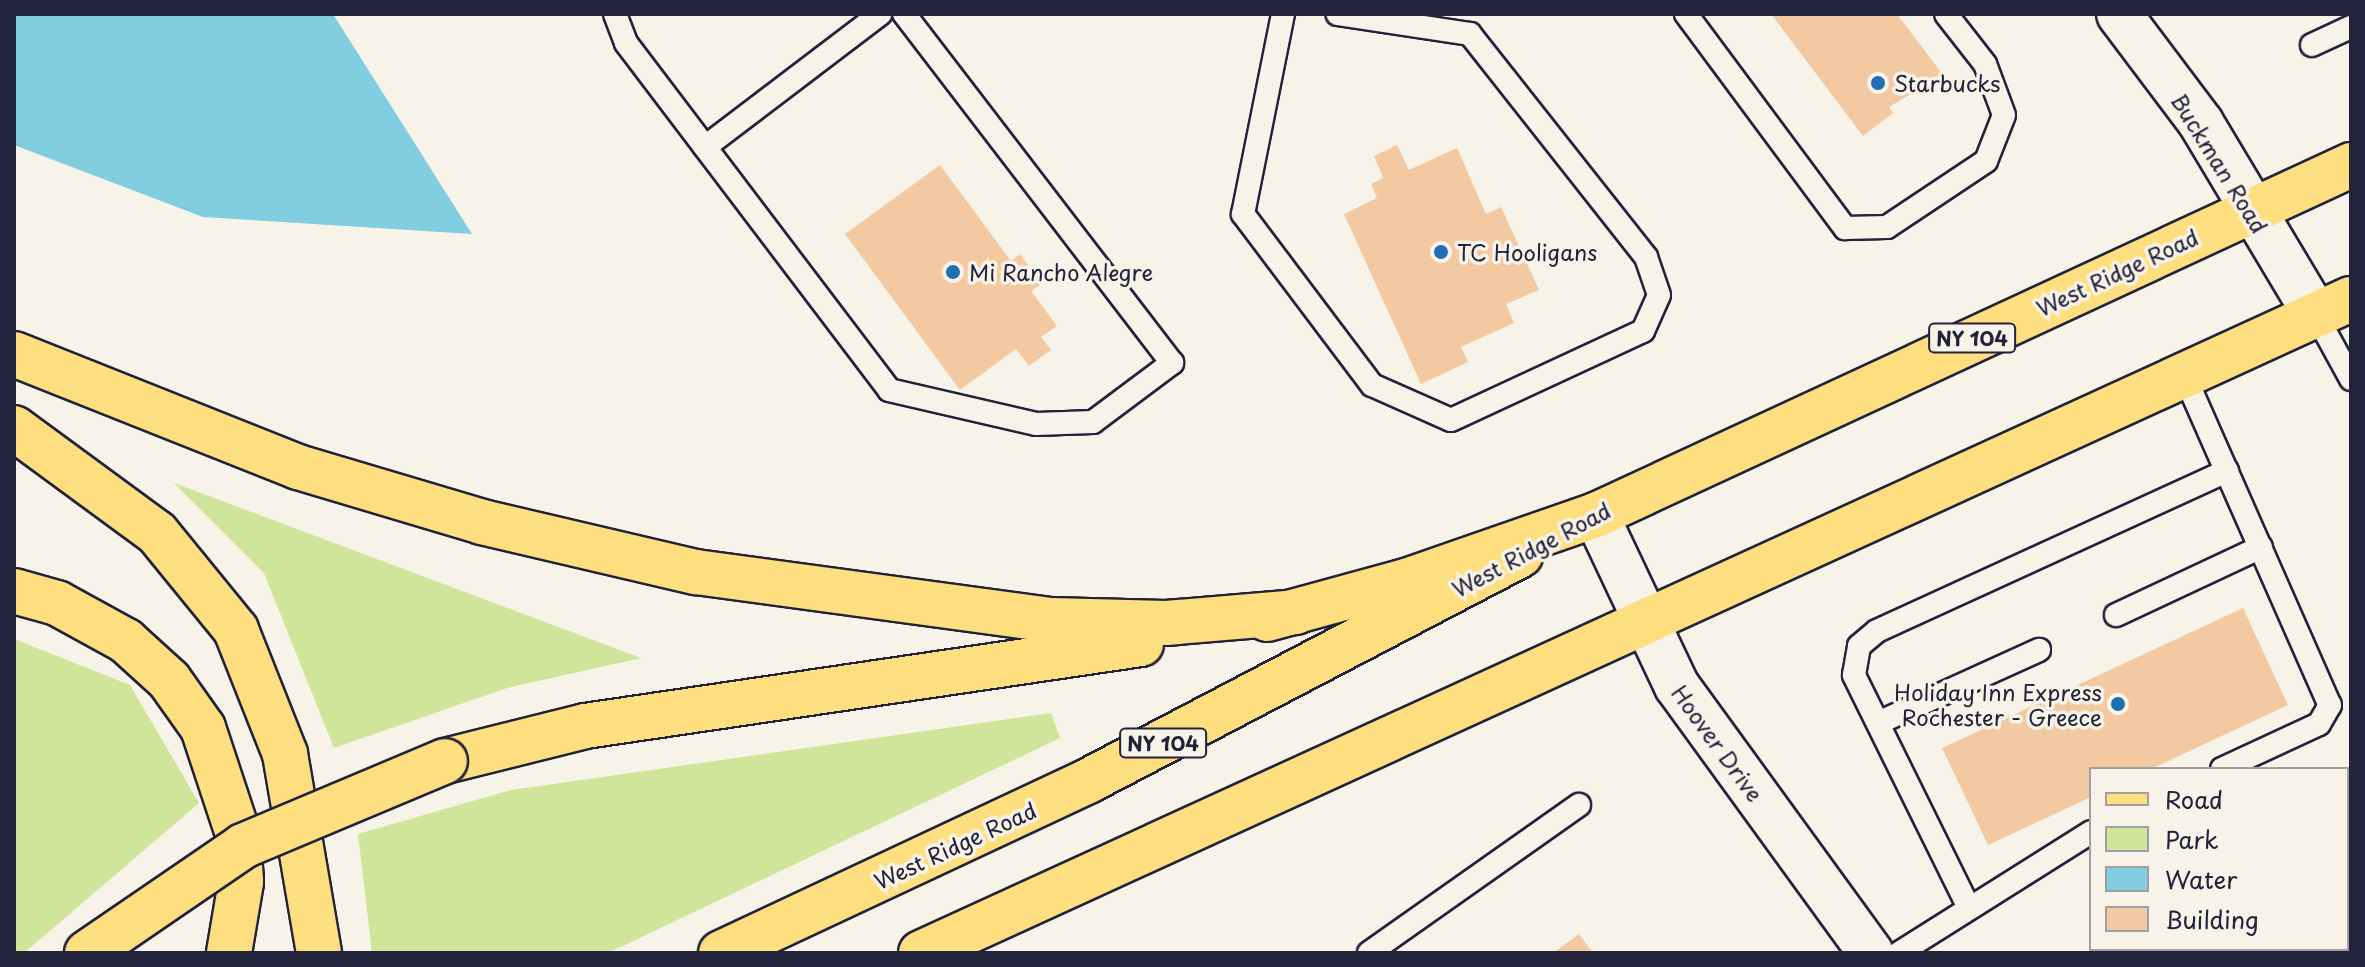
<!DOCTYPE html>
<html>
<head>
<meta charset="utf-8">
<style>
  body { margin:0 }
  #map { position:relative; width:2365px; height:967px; overflow:hidden; background:#f7f3e8; font-family:"Playpen Sans",sans-serif }
  div>[style] { position:absolute }
  .green>* { inset:0; background:#cfe59a }
  .water>* { inset:0; background:#80cedf }
  .building>* { inset:0; background:#f2c9a1 }
  .roads { filter:drop-shadow(2px 0 #22223b) drop-shadow(-2px 0 #22223b) drop-shadow(0 2px #22223b) drop-shadow(0 -2px #22223b) }
  .service>* { height:22px; margin:-11px; padding:0 11px; transform-origin:11px; border-radius:11px; background:#f7f3e8 }
  .minor>* { height:44px; margin:-22px; padding:0 22px; transform-origin:22px; border-radius:22px; background:#f7f3e8 }
  .primary>* { height:44px; margin:-22px; padding:0 22px; transform-origin:22px; border-radius:22px; background:#fedf80 }
  .trunk>* { height:44px; margin:-22px; padding:0 22px; transform-origin:22px; border-radius:22px; background:#fedf80 }
  .motorway>* { height:44px; margin:-22px; padding:0 22px; transform-origin:22px; border-radius:22px; background:#fedf80 }
  .bridges { filter:drop-shadow(2px 0 #22223b) drop-shadow(-2px 0 #22223b) drop-shadow(0 2px #22223b) drop-shadow(0 -2px #22223b) }
  .motorway-bridge>* { height:44px; margin:-22px; padding:0 22px; transform-origin:22px; border-radius:22px; background:#fedf80 }
  .dots>* { width:22px; height:22px; translate:-50% -50%; box-sizing:border-box; border:4px solid #f7f3e8; border-radius:50% }
  span { translate:-50% -50%; white-space:nowrap; text-align:center; line-height:1.15; -webkit-text-stroke:7px #f7f3e8; paint-order:stroke }
  .shield-label span { padding:2px 6px; background:#f7f3e8; border:2px solid; border-radius:6px; -webkit-text-stroke-width:0 }
  .shield-label { font-size:20px; color:#22223b; font-weight:700 }
  .poi-label { font-size:22px; color:#22223b }
  .left { translate:0 -50%; text-align:left }
  .right { translate:-100% -50%; text-align:right }
  .street-label { font-size:22px; color:#22223b }
  .frame { position:absolute; inset:0; border:16px solid #22223b; pointer-events:none }
  .legend { position:absolute; left:2089px; top:767px; width:260px; height:184px; box-sizing:border-box; background:#f7f3e8; border:2px solid #a29fa3; margin:0; padding:10px 14px; list-style:none; font-size:24px; color:#22223b }
  .legend li { display:flex; align-items:center; gap:16px; height:40px }
  .legend b { width:40px; border:2px solid #a29fa3 }
</style>
</head>
<body>
<div id="map">
  <div class="green">
    <i style="clip-path:polygon(174px 483px,641px 658px,507px 688px,334px 748px,264px 573px)"></i>
    <i style="clip-path:polygon(14px 639px,130px 685px,199px 803px,24px 953px,14px 953px)"></i>
    <i style="clip-path:polygon(1051px 713px,1060px 738px,608px 953px,372px 953px,358px 834px,511px 790px)"></i>
  </div>
  <div class="water">
    <i style="clip-path:polygon(14px 14px,333px 14px,472px 234px,203px 217px,14px 145px)"></i>
  </div>
  <div class="building">
    <i style="clip-path:polygon(1771px 14px,1897px 14px,1943px 75px,1889px 107px,1893px 113px,1863px 136px)"></i>
    <i style="clip-path:polygon(1397px 145px,1409px 170px,1457px 148px,1486px 214px,1501px 207px,1539px 290px,1506px 304px,1514px 323px,1461px 347px,1468px 362px,1421px 384px,1344px 214px,1377px 198px,1371px 184px,1383px 178px,1374px 156px)"></i>
    <i style="clip-path:polygon(940px 165px,1011px 261px,1020px 254px,1041px 284px,1031px 291px,1057px 326px,1041px 337px,1051px 350px,1029px 366px,1016px 349px,960px 390px,845px 234px)"></i>
    <i style="clip-path:polygon(2243px 608px,2288px 705px,2151px 769px,2091px 769px,2091px 797px,1988px 845px,1942px 748px)"></i>
    <i style="clip-path:polygon(1579px 934px,1593px 953px,1553px 953px)"></i>
  </div>
  <div class="roads">
    <div class="service">
      <i style="left:615px;top:14px;width:31px;rotate:69deg"></i>
      <i style="left:626px;top:43px;width:435px;rotate:52.8deg"></i>
      <i style="left:889px;top:390px;width:151px;rotate:13deg"></i>
      <i style="left:1036px;top:424px;width:57px;rotate:-2deg"></i>
      <i style="left:1093px;top:422px;width:99px;rotate:-36.8deg"></i>
      <i style="left:1172px;top:363px;width:440px;rotate:-127.5deg"></i>
      <i style="left:1283px;top:14px;width:204px;rotate:101.3deg"></i>
      <i style="left:1243px;top:214px;width:214px;rotate:53deg"></i>
      <i style="left:1372px;top:385px;width:86px;rotate:23.9deg"></i>
      <i style="left:1451px;top:420px;width:212px;rotate:-24.9deg"></i>
      <i style="left:1643px;top:331px;width:39px;rotate:-66deg"></i>
      <i style="left:1659px;top:295px;width:40px;rotate:-108.9deg"></i>
      <i style="left:1646px;top:257px;width:284px;rotate:-128.3deg"></i>
      <i style="left:1470px;top:34px;width:134px;rotate:-171.4deg"></i>
      <i style="left:1686px;top:14px;width:267px;rotate:53.4deg"></i>
      <i style="left:1845px;top:228px;width:42px;rotate:-1.4deg"></i>
      <i style="left:1887px;top:227px;width:119px;rotate:-33.7deg"></i>
      <i style="left:1986px;top:161px;width:49px;rotate:-68.6deg"></i>
      <i style="left:2004px;top:115px;width:54px;rotate:-110.4deg"></i>
      <i style="left:1985px;top:64px;width:63px;rotate:-128deg"></i>
      <i style="left:2312px;top:45px;width:43px;rotate:-24.8deg"></i>
      <i style="left:705px;top:147px;width:220px;rotate:-37.2deg"></i>
      <i style="left:2316px;top:315px;width:73px;rotate:61.3deg"></i>
      <i style="left:2185px;top:377px;width:359px;rotate:66.2deg"></i>
      <i style="left:2330px;top:705px;width:22px;rotate:120deg"></i>
      <i style="left:2319px;top:724px;width:107px;rotate:155.1deg"></i>
      <i style="left:2116px;top:615px;width:160px;rotate:-25.1deg"></i>
      <i style="left:1878px;top:723px;width:177px;rotate:-24.4deg"></i>
      <i style="left:1969px;top:908px;width:260px;rotate:-116.3deg"></i>
      <i style="left:1854px;top:675px;width:29px;rotate:-80deg"></i>
      <i style="left:1859px;top:646px;width:23px;rotate:-40deg"></i>
      <i style="left:1877px;top:631px;width:385px;rotate:-24.6deg"></i>
      <i style="left:1369px;top:953px;width:257px;rotate:-35.2deg"></i>
      <i style="left:1899px;top:953px;width:227px;rotate:-32.2deg"></i>
    </div>
    <div class="minor">
      <i style="left:2119px;top:14px;width:136px;rotate:53deg"></i>
      <i style="left:2201px;top:123px;width:224px;rotate:59.1deg"></i>
      <i style="left:1596px;top:515px;width:189px;rotate:64.7deg"></i>
      <i style="left:1677px;top:686px;width:330px;rotate:54deg"></i>
    </div>
    <div class="primary">
      <i style="left:721px;top:953px;width:405px;rotate:-25.1deg"></i>
      <i style="left:1088px;top:781px;width:488px;rotate:-27.6deg"></i>
    </div>
    <div class="trunk">
      <i style="left:1596px;top:515px;width:832px;rotate:-24.87deg"></i>
      <i style="left:921px;top:953px;width:1572px;rotate:-24.58deg"></i>
    </div>
    <div class="motorway">
      <i style="left:14px;top:354px;width:306px;rotate:21.7deg"></i>
      <i style="left:298px;top:467px;width:192px;rotate:16.6deg"></i>
      <i style="left:482px;top:522px;width:220px;rotate:13.2deg"></i>
      <i style="left:696px;top:572px;width:358px;rotate:7.7deg"></i>
      <i style="left:1051px;top:620px;width:115px;rotate:1.5deg"></i>
      <i style="left:1166px;top:623px;width:130px;rotate:-4.8deg"></i>
      <i style="left:14px;top:428px;width:177px;rotate:36.3deg"></i>
      <i style="left:157px;top:533px;width:125px;rotate:50.8deg"></i>
      <i style="left:236px;top:630px;width:133px;rotate:68.4deg"></i>
      <i style="left:285px;top:754px;width:202px;rotate:80.3deg"></i>
      <i style="left:14px;top:591px;width:45px;rotate:15.6deg"></i>
      <i style="left:57px;top:603px;width:79px;rotate:28.8deg"></i>
      <i style="left:126px;top:641px;width:58px;rotate:42.2deg"></i>
      <i style="left:169px;top:680px;width:59px;rotate:54.7deg"></i>
      <i style="left:203px;top:728px;width:112px;rotate:71.7deg"></i>
      <i style="left:238px;top:834px;width:48px;rotate:86.4deg"></i>
      <i style="left:241px;top:882px;width:72px;rotate:99.6deg"></i>
      <i style="left:1267px;top:619px;width:144px;rotate:-15.3deg"></i>
      <i style="left:1406px;top:581px;width:201px;rotate:-19.2deg"></i>
      <i style="left:445px;top:761px;width:144px;rotate:-14deg"></i>
      <i style="left:585px;top:726px;width:562px;rotate:-8.39deg"></i>
    </div>
  </div>
  <div class="bridges">
    <div class="motorway-bridge">
      <i style="left:87px;top:953px;width:189px;rotate:-34.4deg"></i>
      <i style="left:243px;top:846px;width:219px;rotate:-22.8deg"></i>
    </div>
  </div>
  <div class="dots">
    <i style="left:1878px;top:83px;background:#1f6fb2"></i>
    <i style="left:1441px;top:252px;background:#1f6fb2"></i>
    <i style="left:953px;top:272px;background:#1f6fb2"></i>
    <i style="left:2118px;top:704px;background:#1f6fb2"></i>
  </div>
  <div class="shield-label">
    <span style="left:1972px;top:338px">NY 104</span>
    <span style="left:1163px;top:743px">NY 104</span>
  </div>
  <div class="poi-label">
    <span class="left" style="left:1894px;top:83px">Starbucks</span>
    <span class="left" style="left:1457px;top:252px">TC Hooligans</span>
    <span class="left" style="left:969px;top:272px">Mi Rancho Alegre</span>
    <span class="right" style="left:2102px;top:704px">Holiday Inn Express<br>Rochester - Greece</span>
  </div>
  <div class="street-label">
    <span style="left:2220px;top:163px;rotate:58deg">Buckman Road</span>
    <span style="left:2117px;top:272px;rotate:-25deg">West Ridge Road</span>
    <span style="left:1531px;top:549px;rotate:-28deg">West Ridge Road</span>
    <span style="left:1718px;top:743px;rotate:54deg">Hoover Drive</span>
    <span style="left:955px;top:845px;rotate:-25deg">West Ridge Road</span>
  </div>
  <div class="frame"></div>
  <ul class="legend">
  <li><b style="height:10px;background:#fedf80"></b>Road</li>
  <li><b style="height:22px;background:#cfe59a"></b>Park</li>
  <li><b style="height:22px;background:#80cedf"></b>Water</li>
  <li><b style="height:22px;background:#f2c9a1"></b>Building</li>
  </ul>
</div>
</body>
</html>
